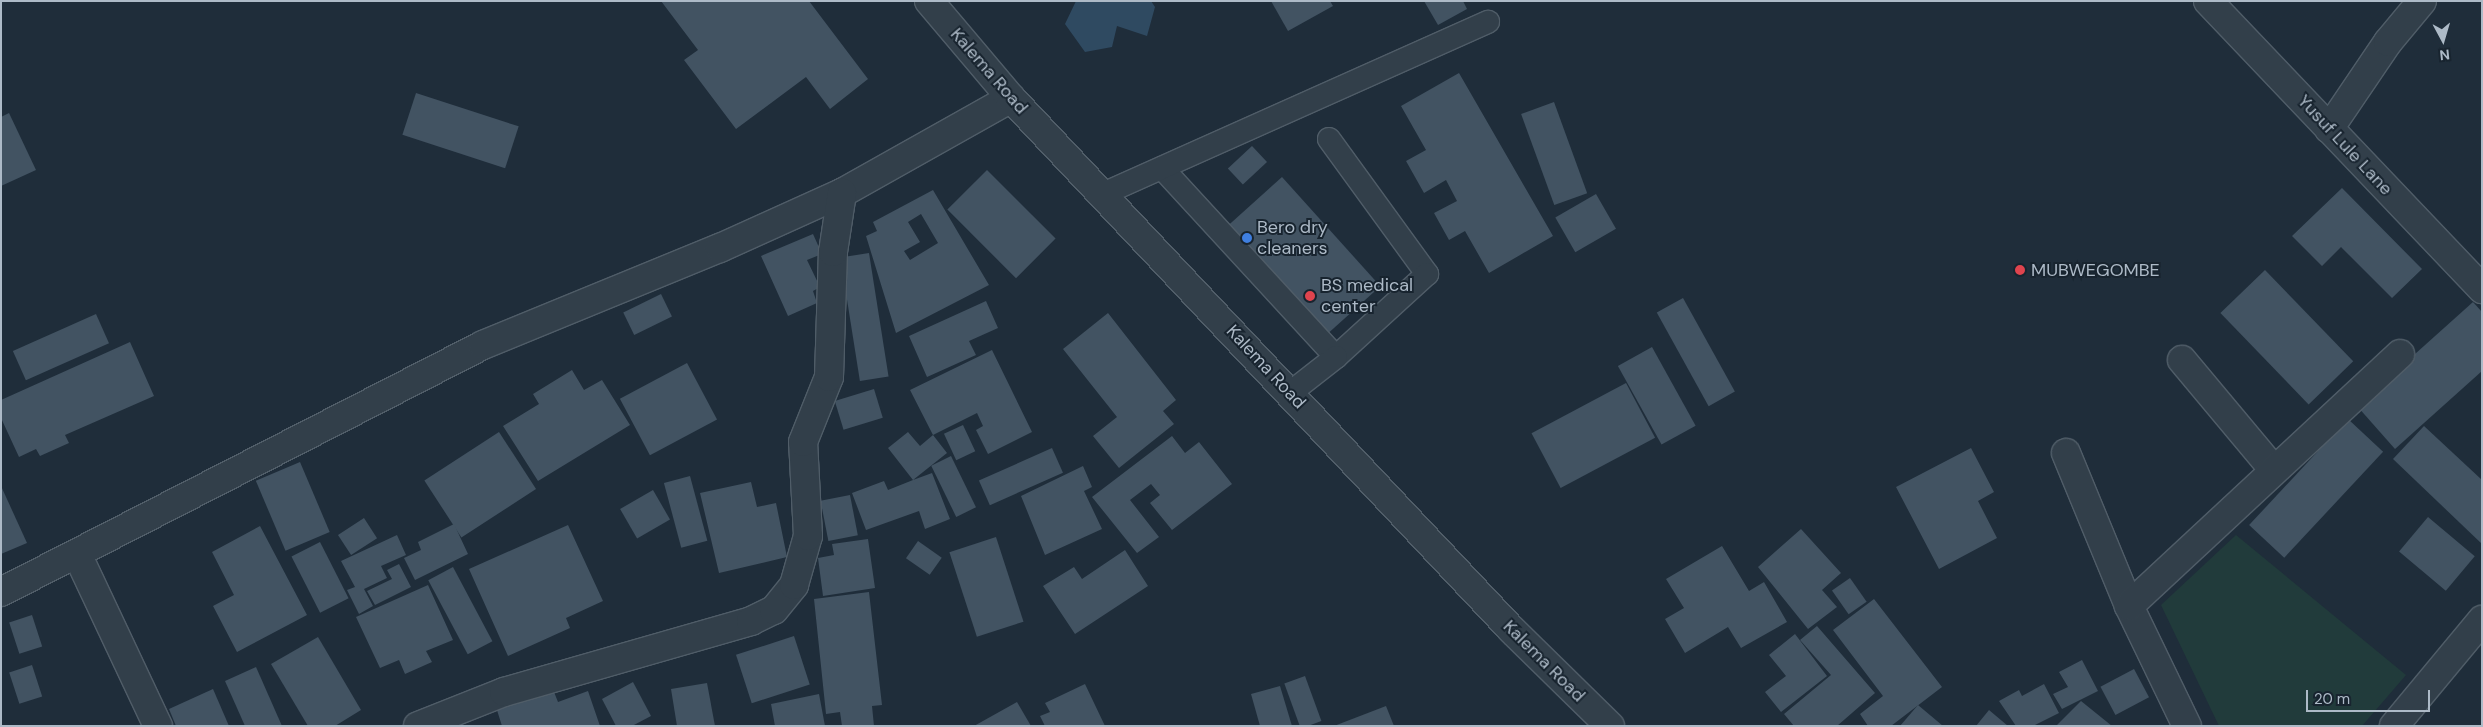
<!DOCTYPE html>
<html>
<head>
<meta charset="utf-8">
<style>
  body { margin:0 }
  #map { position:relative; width:2483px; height:727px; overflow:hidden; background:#1f2d3a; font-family:"DM Sans",sans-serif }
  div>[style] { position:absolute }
  .green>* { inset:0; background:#213b3b }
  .water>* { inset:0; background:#2f4a61 }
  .building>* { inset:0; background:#425362; transform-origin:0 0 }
  .roads { filter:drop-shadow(1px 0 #505d68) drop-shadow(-1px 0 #505d68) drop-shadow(0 1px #505d68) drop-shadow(0 -1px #505d68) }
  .service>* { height:22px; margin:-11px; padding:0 11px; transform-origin:11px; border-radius:11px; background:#323f4a }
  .minor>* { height:28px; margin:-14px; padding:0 14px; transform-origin:14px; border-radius:14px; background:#323f4a }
  .tertiary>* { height:28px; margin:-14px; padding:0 14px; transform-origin:14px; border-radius:14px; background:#323f4a }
  .dots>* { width:14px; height:14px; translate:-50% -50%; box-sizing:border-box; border:2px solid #18242f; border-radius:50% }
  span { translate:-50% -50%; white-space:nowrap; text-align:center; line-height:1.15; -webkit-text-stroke:4px #18242f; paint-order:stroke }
  .street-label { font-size:18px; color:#adbac7 }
  .poi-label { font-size:18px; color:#adbac7 }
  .left { translate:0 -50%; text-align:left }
  .frame { position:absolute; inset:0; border:2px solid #adbac7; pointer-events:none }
  .north { position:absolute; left:2418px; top:15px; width:50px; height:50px; -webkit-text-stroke:4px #18242f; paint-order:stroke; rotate:174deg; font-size:14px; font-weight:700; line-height:20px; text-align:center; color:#adbac7 }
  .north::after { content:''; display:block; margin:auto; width:18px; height:22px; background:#adbac7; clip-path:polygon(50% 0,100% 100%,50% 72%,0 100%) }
  .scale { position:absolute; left:2306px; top:690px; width:124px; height:22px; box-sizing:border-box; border:2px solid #adbac7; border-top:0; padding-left:6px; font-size:15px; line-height:18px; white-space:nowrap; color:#adbac7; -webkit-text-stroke:4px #18242f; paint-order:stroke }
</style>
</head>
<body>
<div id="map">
  <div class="green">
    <i style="clip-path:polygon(2236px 535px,2406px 675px,2362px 726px,2219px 726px,2161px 605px)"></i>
  </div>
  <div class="water">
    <i style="clip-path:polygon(1076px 1px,1151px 1px,1155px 7px,1147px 36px,1117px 26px,1112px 47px,1085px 52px,1065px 24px)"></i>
  </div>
  <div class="building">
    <i style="clip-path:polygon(661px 1px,809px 1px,868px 79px,830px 109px,806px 77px,736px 129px,684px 60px,698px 50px)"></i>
    <i style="clip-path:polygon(1271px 1px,1330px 1px,1333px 6px,1288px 31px)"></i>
    <i style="clip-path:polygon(1424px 1px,1463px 1px,1467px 9px,1438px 25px)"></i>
    <i style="clip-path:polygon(1459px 73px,1553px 236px,1489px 273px,1465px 231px,1449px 240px,1434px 213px,1457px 201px,1446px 180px,1424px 193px,1406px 161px,1426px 150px,1401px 106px)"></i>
    <i style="left:416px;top:93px;width:108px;height:44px;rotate:18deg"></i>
    <i style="left:1554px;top:102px;width:97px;height:35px;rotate:70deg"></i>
    <i style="clip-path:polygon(9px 113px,36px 170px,1px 186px,1px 117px)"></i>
    <i style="left:1252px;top:146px;width:22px;height:33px;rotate:47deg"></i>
    <i style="left:987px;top:170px;width:97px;height:56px;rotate:45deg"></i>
    <i style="left:1282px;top:177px;width:147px;height:71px;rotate:48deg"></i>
    <i style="clip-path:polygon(2342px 188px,2422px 269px,2392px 298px,2341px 247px,2322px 266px,2292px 236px)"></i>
    <i style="clip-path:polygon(evenodd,933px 190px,989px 285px,896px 333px,866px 236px,877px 231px,873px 222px,933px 190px,921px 214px,938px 243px,910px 260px,904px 251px,920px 242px,908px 222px,921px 214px)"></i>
    <i style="left:1596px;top:194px;width:40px;height:47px;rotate:60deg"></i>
    <i style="clip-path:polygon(813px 234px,822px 254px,807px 260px,820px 287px,813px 291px,817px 303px,788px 316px,761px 256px)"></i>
    <i style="left:869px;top:253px;width:125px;height:29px;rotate:81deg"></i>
    <i style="left:2265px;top:270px;width:127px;height:62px;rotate:46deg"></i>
    <i style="left:661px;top:294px;width:25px;height:42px;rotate:64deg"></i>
    <i style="left:1683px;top:298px;width:107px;height:30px;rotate:61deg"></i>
    <i style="clip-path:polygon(986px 301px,998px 328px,969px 341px,976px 355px,927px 377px,909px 336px)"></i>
    <i style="clip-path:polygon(2473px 302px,2482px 312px,2482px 371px,2395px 449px,2357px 406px)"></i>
    <i style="clip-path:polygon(1108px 313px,1176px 400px,1163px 411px,1174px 424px,1119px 468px,1093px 436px,1117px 417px,1063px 349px)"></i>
    <i style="left:96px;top:314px;width:32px;height:91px;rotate:66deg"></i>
    <i style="clip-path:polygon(130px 342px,154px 396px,65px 435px,69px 443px,40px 456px,36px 449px,19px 457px,1px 418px,1px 400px)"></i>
    <i style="left:1652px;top:347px;width:90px;height:39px;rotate:61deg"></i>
    <i style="clip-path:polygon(992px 350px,1032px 432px,988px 454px,976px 430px,983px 426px,977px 413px,933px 435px,910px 390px)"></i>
    <i style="left:687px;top:363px;width:64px;height:76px;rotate:62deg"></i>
    <i style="clip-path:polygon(572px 370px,584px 390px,602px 380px,630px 425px,538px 481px,503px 426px,539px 404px,533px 394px)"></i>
    <i style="left:1626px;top:383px;width:62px;height:107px;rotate:62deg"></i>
    <i style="left:874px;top:389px;width:30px;height:41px;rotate:73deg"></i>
    <i style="left:2348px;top:419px;width:48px;height:145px;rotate:43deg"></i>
    <i style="left:963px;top:425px;width:29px;height:21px;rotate:65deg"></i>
    <i style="clip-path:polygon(2424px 426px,2482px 480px,2482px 544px,2393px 459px)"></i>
    <i style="left:499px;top:432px;width:68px;height:89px;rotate:57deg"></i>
    <i style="clip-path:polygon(908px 432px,920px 446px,933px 435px,947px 453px,913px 480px,932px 473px,950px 519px,925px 529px,919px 511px,866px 530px,852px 493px,884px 481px,888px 490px,913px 480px,888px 448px)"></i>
    <i style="clip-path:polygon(1172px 436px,1185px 453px,1199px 442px,1232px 484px,1172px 530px,1150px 503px,1160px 495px,1151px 484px,1130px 500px,1159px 537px,1137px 553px,1092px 497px)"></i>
    <i style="left:1052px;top:448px;width:27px;height:80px;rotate:66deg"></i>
    <i style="clip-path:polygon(1971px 448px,1994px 492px,1978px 501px,1997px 538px,1939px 569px,1896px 487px)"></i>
    <i style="left:951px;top:456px;width:57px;height:22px;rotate:64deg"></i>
    <i style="left:300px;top:462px;width:76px;height:48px;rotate:67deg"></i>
    <i style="clip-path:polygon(1083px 466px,1092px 487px,1084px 491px,1102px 529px,1045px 555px,1021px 496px)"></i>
    <i style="left:690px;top:476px;width:67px;height:27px;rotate:75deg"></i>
    <i style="clip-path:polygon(751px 482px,757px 507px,776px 503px,787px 557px,719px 573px,700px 493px)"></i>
    <i style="clip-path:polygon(1px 486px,27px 543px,1px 554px)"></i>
    <i style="left:653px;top:490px;width:34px;height:38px;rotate:60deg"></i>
    <i style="left:850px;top:495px;width:41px;height:30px;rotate:79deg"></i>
    <i style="left:2428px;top:517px;width:61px;height:45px;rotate:40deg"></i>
    <i style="left:364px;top:518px;width:24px;height:31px;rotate:57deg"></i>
    <i style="clip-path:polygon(454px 524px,468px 554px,415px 580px,404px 558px,421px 550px,418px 542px)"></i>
    <i style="clip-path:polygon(568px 525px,603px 601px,566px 618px,570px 628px,508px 656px,469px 569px)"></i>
    <i style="clip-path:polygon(260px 526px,307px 615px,237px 652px,213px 606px,234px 595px,212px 552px)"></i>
    <i style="clip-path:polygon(1801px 529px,1841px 573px,1822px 590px,1837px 607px,1808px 629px,1758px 567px)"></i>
    <i style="clip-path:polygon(397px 535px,406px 555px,381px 566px,387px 578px,364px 589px,373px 606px,359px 614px,347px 590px,355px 587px,341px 561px)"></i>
    <i style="left:996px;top:537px;width:89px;height:49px;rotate:72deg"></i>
    <i style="clip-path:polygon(868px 539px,875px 588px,823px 596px,818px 558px,834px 555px,832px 544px)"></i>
    <i style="left:918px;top:541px;width:29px;height:21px;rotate:35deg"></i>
    <i style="left:320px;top:542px;width:63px;height:32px;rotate:63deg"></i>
    <i style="clip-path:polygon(1722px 546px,1749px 591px,1764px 582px,1787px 622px,1741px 648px,1728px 627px,1685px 653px,1665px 619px,1684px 608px,1666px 579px)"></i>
    <i style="clip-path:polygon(1125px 550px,1148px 586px,1075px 634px,1043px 586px,1074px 567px,1082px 579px)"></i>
    <i style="clip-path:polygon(399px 564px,411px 587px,375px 605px,367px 591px,392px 579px,387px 570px)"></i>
    <i style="left:453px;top:567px;width:84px;height:28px;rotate:62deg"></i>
    <i style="left:1850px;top:578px;width:29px;height:22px;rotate:55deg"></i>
    <i style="clip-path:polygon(428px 585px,453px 640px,426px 651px,432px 662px,405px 674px,399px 660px,380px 668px,356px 617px)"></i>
    <i style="clip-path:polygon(869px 592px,882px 705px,872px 706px,874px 726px,842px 726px,840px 712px,826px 714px,814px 599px)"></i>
    <i style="clip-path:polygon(1874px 599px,1942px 687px,1891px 726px,1868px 726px,1860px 714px,1883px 696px,1833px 630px)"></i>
    <i style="left:32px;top:615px;width:33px;height:24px;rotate:72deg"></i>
    <i style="clip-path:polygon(1817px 626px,1875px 693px,1837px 726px,1794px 726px,1784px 714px,1831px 675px,1800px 640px)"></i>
    <i style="clip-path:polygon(1795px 634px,1827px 676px,1781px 712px,1765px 692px,1786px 676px,1769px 655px)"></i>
    <i style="left:794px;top:636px;width:51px;height:61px;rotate:72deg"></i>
    <i style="clip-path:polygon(318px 637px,361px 710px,335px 726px,308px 726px,271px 664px)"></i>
    <i style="clip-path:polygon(2082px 660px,2098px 691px,2062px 709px,2053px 694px,2068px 687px,2059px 672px)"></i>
    <i style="left:32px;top:665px;width:33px;height:24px;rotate:72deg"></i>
    <i style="clip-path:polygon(256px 667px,282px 726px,245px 726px,225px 681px)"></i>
    <i style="left:2134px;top:669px;width:32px;height:38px;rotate:62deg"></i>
    <i style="left:1305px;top:676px;width:48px;height:22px;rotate:70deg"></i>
    <i style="clip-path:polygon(633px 682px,651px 716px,632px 726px,616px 726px,602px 699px)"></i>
    <i style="clip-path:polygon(707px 683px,715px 726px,677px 726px,671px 689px)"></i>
    <i style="clip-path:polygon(1085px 684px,1105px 726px,1045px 726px,1040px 716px,1050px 712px,1045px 703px)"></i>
    <i style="clip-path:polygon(2044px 684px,2059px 713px,2033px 726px,2016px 726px,1999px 701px,2019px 690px,2022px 696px)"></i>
    <i style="clip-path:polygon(1280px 686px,1292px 726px,1260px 726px,1251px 694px)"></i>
    <i style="clip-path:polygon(552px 687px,558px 702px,588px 691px,600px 726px,502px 726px,496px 707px)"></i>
    <i style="clip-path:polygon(213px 689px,229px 726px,176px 726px,169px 709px)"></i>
    <i style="clip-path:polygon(819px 694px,825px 726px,775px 726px,771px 704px)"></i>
    <i style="clip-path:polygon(2081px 701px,2112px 726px,2056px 726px)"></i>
    <i style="clip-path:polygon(1017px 702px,1031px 726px,974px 726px)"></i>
    <i style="clip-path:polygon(1918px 705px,1943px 726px,1900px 726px)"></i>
    <i style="clip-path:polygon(1386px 706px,1394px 726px,1334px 726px)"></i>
    <i style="clip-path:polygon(1989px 710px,2008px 726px,1976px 726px)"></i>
  </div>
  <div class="roads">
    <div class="service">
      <i style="left:1329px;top:139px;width:167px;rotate:54deg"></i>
      <i style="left:1427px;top:274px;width:123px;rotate:137.6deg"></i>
      <i style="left:1162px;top:168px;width:257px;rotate:47.4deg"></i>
      <i style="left:1336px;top:357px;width:58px;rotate:142deg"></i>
      <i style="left:1103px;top:194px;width:422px;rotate:-24.1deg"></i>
    </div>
    <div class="minor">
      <i style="left:2208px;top:1px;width:398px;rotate:46.4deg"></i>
      <i style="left:2329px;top:129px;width:105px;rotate:-55.9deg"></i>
      <i style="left:2388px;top:42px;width:53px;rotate:-50.3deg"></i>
      <i style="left:2182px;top:360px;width:143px;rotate:50.1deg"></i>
      <i style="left:2066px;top:453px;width:165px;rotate:67.6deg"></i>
      <i style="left:2129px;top:606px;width:133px;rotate:64.2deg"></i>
      <i style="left:77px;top:554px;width:190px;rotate:64.8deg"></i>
      <i style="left:1px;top:592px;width:542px;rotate:-27.13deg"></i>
      <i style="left:483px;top:345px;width:256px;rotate:-22.3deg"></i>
      <i style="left:720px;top:248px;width:134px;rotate:-24.3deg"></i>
      <i style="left:842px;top:193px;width:194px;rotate:-29.3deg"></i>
      <i style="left:2129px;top:606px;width:370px;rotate:-42.9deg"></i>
      <i style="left:418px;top:726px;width:92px;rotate:-21.6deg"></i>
      <i style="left:504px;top:692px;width:257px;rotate:-16deg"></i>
      <i style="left:751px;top:621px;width:25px;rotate:-26deg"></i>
      <i style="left:774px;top:610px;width:32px;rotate:-51deg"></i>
      <i style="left:794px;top:585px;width:51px;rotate:-74.1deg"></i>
      <i style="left:808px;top:536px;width:94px;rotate:-93deg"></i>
      <i style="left:803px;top:442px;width:70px;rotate:-68.2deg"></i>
      <i style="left:829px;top:377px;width:125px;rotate:-88.2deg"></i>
      <i style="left:833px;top:252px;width:60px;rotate:-81.3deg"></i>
      <i style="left:2394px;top:726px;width:138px;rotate:-50.3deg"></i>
    </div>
    <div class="tertiary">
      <i style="left:929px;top:1px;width:127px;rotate:49.8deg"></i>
      <i style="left:1011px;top:98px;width:731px;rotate:46.72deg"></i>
      <i style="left:1512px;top:630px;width:137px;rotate:44.4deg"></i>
    </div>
  </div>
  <div class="dots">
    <i style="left:1247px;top:238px;background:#3f7fe0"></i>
    <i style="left:2020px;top:270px;background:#e0444e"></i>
    <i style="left:1310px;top:296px;background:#e0444e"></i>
  </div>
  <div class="street-label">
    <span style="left:989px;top:71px;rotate:49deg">Kalema Road</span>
    <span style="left:2345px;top:145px;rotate:47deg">Yusuf Lule Lane</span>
    <span style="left:1266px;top:367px;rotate:47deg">Kalema Road</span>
    <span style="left:1544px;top:661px;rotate:45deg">Kalema Road</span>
  </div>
  <div class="poi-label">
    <span class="left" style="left:1257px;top:238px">Bero dry<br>cleaners</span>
    <span class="left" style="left:2031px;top:270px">MUBWEGOMBE</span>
    <span class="left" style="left:1321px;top:296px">BS medical<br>center</span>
  </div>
  <div class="frame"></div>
  <div class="north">N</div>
  <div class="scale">20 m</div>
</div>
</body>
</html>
